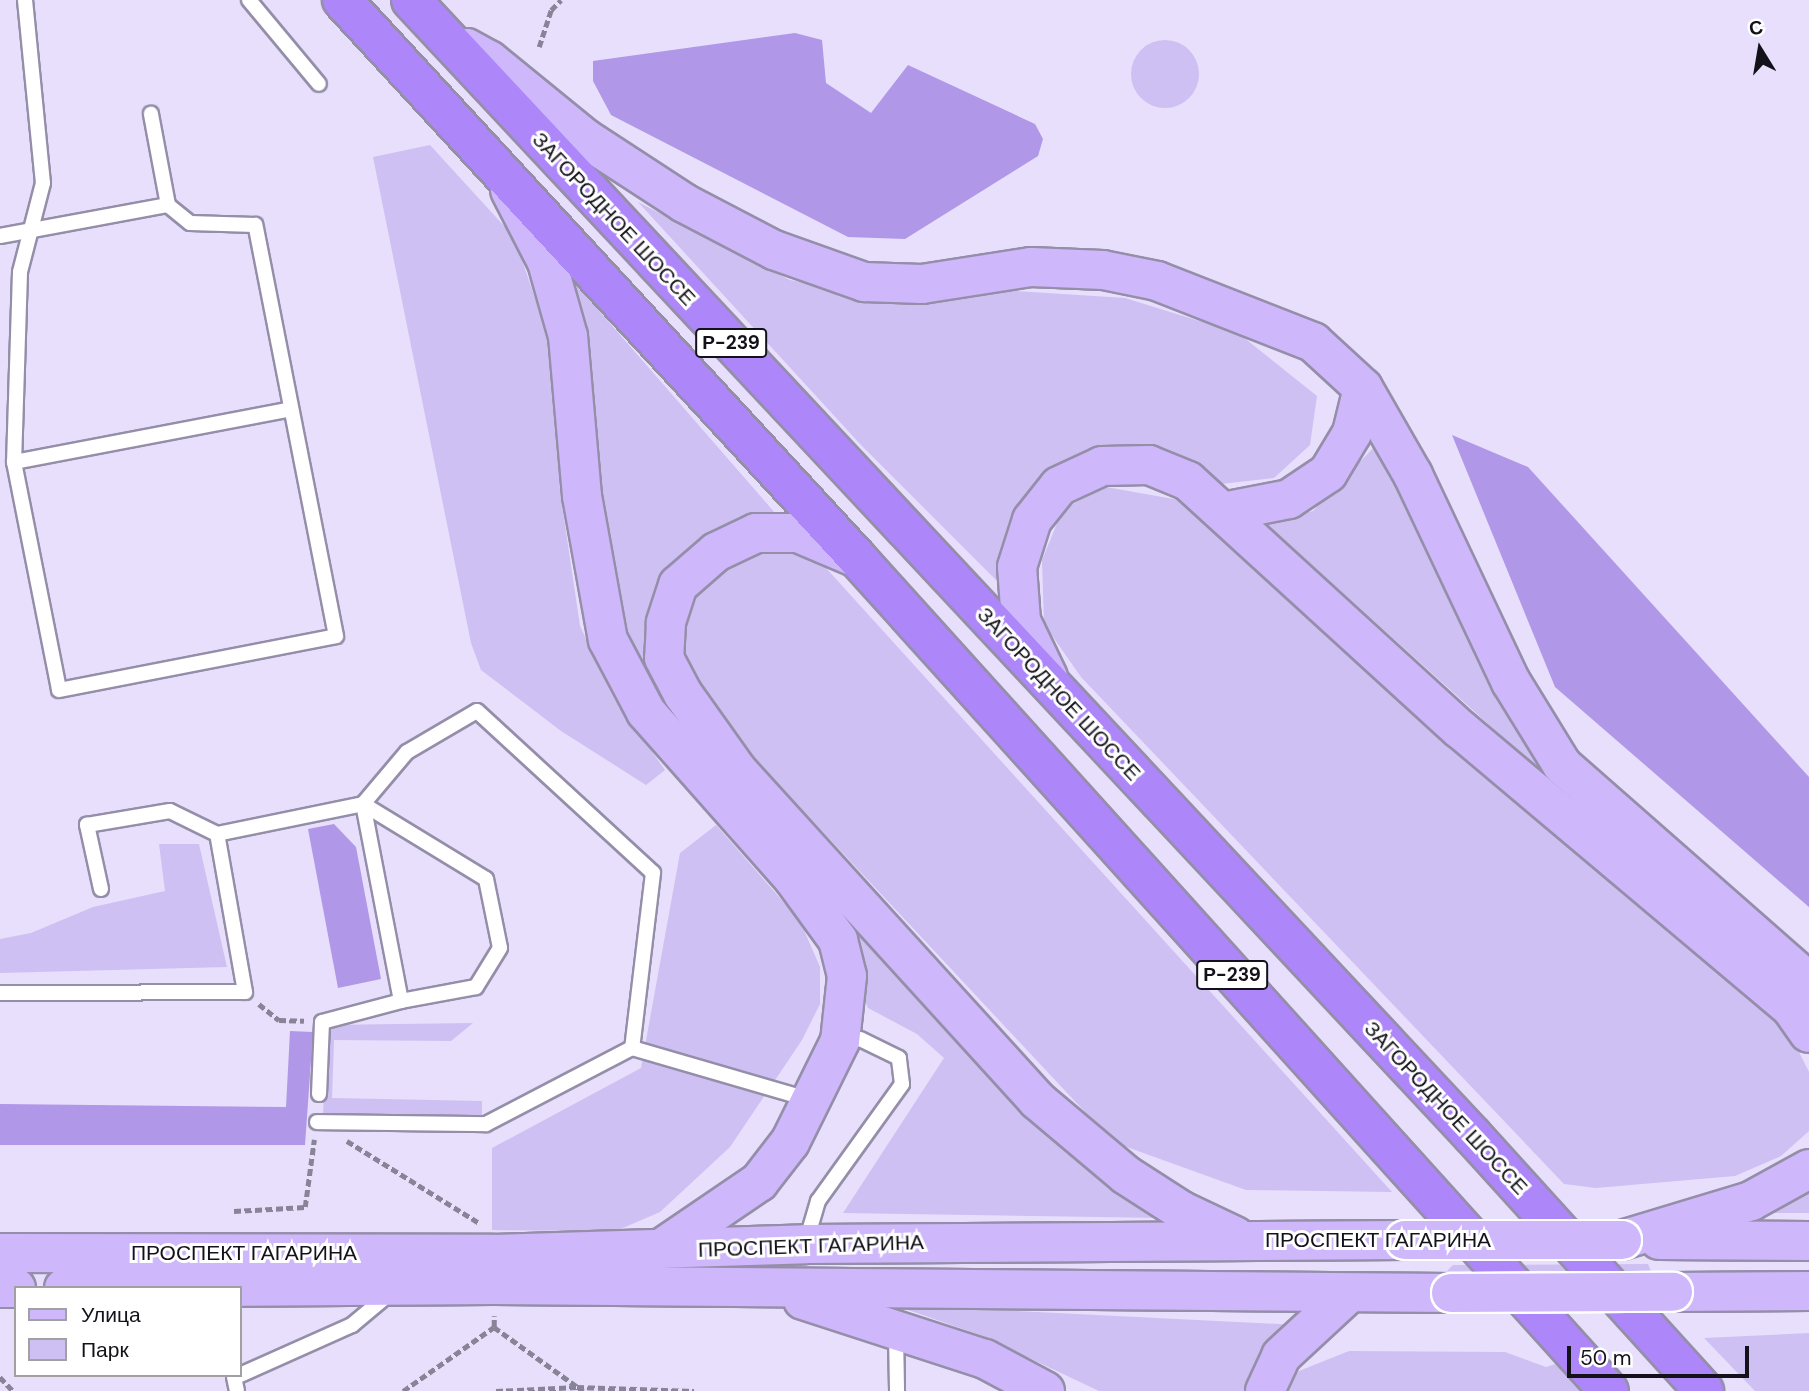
<!DOCTYPE html>
<html>
<head>
<meta charset="utf-8">
<style>
  body { margin:0 }
  #map { position:relative; width:1809px; height:1391px; overflow:hidden; background:#e7dffc; font-family:"DM Sans",sans-serif }
  div>[style] { position:absolute }
  .green>* { inset:0; background:#cec0f2 }
  .round { border-radius:50% }
  .forest>* { inset:0; background:#b097e7 }
  .path>* { height:4.5px; margin-top:-2.25px; transform-origin:0; background:repeating-linear-gradient(90deg,#898398 0 7px,transparent 0 10.5px) }
  .roads { filter:drop-shadow(2px 0 #958ea9) drop-shadow(-2px 0 #958ea9) drop-shadow(0 2px #958ea9) drop-shadow(0 -2px #958ea9) }
  .lane>* { height:14px; margin:-7px; padding:0 7px; transform-origin:7px; border-radius:7px; background:#fff }
  .primary>* { height:38px; margin:-19px; padding:0 19px; transform-origin:19px; border-radius:19px; background:#ceb7fb }
  .highway>* { height:38px; margin:-19px; padding:0 19px; transform-origin:19px; border-radius:19px; background:#ad87f9 }
  .bridges { filter:drop-shadow(2px 0 #fff) drop-shadow(-2px 0 #fff) drop-shadow(0 2px #fff) drop-shadow(0 -2px #fff) }
  .primary-bridge>* { height:38px; margin:-19px; padding:0 19px; transform-origin:19px; border-radius:19px; background:#ceb7fb }
  span { translate:-50% -50%; white-space:nowrap; text-align:center; line-height:1.15; -webkit-text-stroke:6px #fff; paint-order:stroke }
  .shield-label span { padding:2px 5px; background:#fff; border:2px solid; border-radius:5px; -webkit-text-stroke-width:0 }
  .shield-label { font-size:19px; color:#13111a; font-weight:700 }
  .street-label { font-size:21px; color:#13111a }
  .legend { position:absolute; left:14px; top:1286px; width:228px; height:91px; box-sizing:border-box; background:#fff; border:2px solid #a1a0a3; margin:0; padding:9px 12px; list-style:none; font-size:21px; color:#13111a }
  .legend li { display:flex; align-items:center; gap:14px; height:35px }
  .legend b { width:35px; border:2px solid #a1a0a3 }
  .north { position:absolute; left:1725px; top:14px; width:70px; height:70px; -webkit-text-stroke:5px #fff; paint-order:stroke; rotate:349deg; font-size:19px; font-weight:700; line-height:28px; text-align:center; color:#13111a }
  .north::after { content:''; display:block; margin:auto; width:24px; height:32px; background:#13111a; clip-path:polygon(50% 0,100% 100%,50% 72%,0 100%) }
  .scale { position:absolute; left:1567px; top:1346px; width:182px; height:32px; box-sizing:border-box; border:4px solid #13111a; border-top:0; padding-left:9px; font-size:21px; line-height:24px; white-space:nowrap; color:#13111a; -webkit-text-stroke:5px #fff; paint-order:stroke }
</style>
</head>
<body>
<div id="map">
  <div class="green">
    <i class="round" style="left:1131px;top:40px;width:68px;height:68px"></i>
    <i style="clip-path:polygon(430px 145px,514px 237px,553px 350px,560px 491px,580px 626px,614px 698px,665px 770px,646px 785px,561px 731px,481px 670px,471px 643px,373px 157px)"></i>
    <i style="clip-path:polygon(638px 202px,790px 280px,911px 304px,1001px 290px,1125px 298px,1238px 333px,1317px 396px,1310px 445px,1274px 478px,1212px 485px,1157px 450px,1120px 446px,1065px 466px,1032px 490px,1006px 531px,1003px 587px,861px 445px)"></i>
    <i style="clip-path:polygon(568px 275px,775px 513px,736px 519px,668px 574px,651px 662px,1162px 1218px,843px 1213px,944px 1058px,917px 1034px,868px 1008px,862px 993px,862px 948px,833px 902px,683px 742px,613px 614px)"></i>
    <i style="clip-path:polygon(1378px 443px,1597px 822px,1265px 523px,1313px 511px)"></i>
    <i style="clip-path:polygon(1106px 487px,1179px 500px,1789px 1032px,1809px 1072px,1809px 1131px,1781px 1156px,1735px 1176px,1596px 1188px,1564px 1184px,1081px 677px,1044px 624px,1042px 560px,1063px 509px)"></i>
    <i style="clip-path:polygon(764px 553px,801px 553px,826px 568px,1392px 1192px,1246px 1190px,1113px 1142px,707px 708px,678px 646px,691px 598px,722px 568px)"></i>
    <i style="clip-path:polygon(716px 825px,800px 921px,820px 967px,820px 1004px,802px 1040px,730px 1147px,660px 1212px,616px 1231px,492px 1230px,492px 1148px,641px 1068px,680px 853px)"></i>
    <i style="clip-path:polygon(159px 844px,199px 844px,227px 967px,0 973px,0 939px,31px 933px,93px 907px,165px 891px)"></i>
    <i style="clip-path:polygon(473px 1023px,451px 1041px,334px 1040px,332px 1098px,482px 1101px,482px 1116px,323px 1115px,327px 1025px)"></i>
    <i style="clip-path:polygon(1809px 1182px,1809px 1213px,1758px 1213px)"></i>
    <i style="clip-path:polygon(1648px 1264px,1651px 1271px,1647px 1272px,1447px 1271px,1453px 1265px)"></i>
    <i style="clip-path:polygon(894px 1305px,1299px 1325px,1248px 1391px,1099px 1391px,983px 1336px)"></i>
    <i style="clip-path:polygon(1809px 1333px,1809px 1391px,1755px 1391px,1704px 1338px)"></i>
    <i style="clip-path:polygon(1349px 1351px,1505px 1352px,1546px 1367px,1559px 1363px,1582px 1391px,1277px 1391px,1299px 1371px)"></i>
  </div>
  <div class="forest">
    <i style="clip-path:polygon(795px 33px,822px 40px,826px 83px,871px 113px,908px 65px,1035px 124px,1043px 139px,1038px 156px,905px 239px,848px 237px,611px 115px,593px 81px,593px 61px)"></i>
    <i style="clip-path:polygon(1452px 435px,1528px 467px,1809px 777px,1809px 907px,1555px 687px)"></i>
    <i style="clip-path:polygon(334px 824px,356px 847px,381px 979px,338px 988px,308px 829px)"></i>
    <i style="clip-path:polygon(290px 1031px,313px 1032px,305px 1145px,0 1145px,0 1104px,286px 1107px)"></i>
  </div>
  <div class="path">
    <i style="left:539px;top:47px;width:39px;rotate:-72deg"></i>
    <i style="left:551px;top:10px;width:14px;rotate:-45deg"></i>
    <i style="left:259px;top:1004px;width:26px;rotate:39deg"></i>
    <i style="left:279px;top:1020px;width:25px;rotate:2deg"></i>
    <i style="left:347px;top:1141px;width:155px;rotate:31.8deg"></i>
    <i style="left:234px;top:1211px;width:71px;rotate:-3.2deg"></i>
    <i style="left:305px;top:1207px;width:68px;rotate:-82.3deg"></i>
    <i style="left:494px;top:1327px;width:110px;rotate:35.7deg"></i>
    <i style="left:0;top:1377px;width:19px;rotate:47deg"></i>
    <i style="left:403px;top:1391px;width:111px;rotate:-35.1deg"></i>
    <i style="left:494px;top:1327px;width:11px;rotate:-90deg"></i>
    <i style="left:496px;top:1391px;width:81px;rotate:-2.8deg"></i>
    <i style="left:577px;top:1387px;width:117px;rotate:2deg"></i>
  </div>
  <div class="roads">
    <div class="lane">
      <i style="left:25px;top:0;width:184px;rotate:84.4deg"></i>
      <i style="left:43px;top:183px;width:92px;rotate:104.5deg"></i>
      <i style="left:20px;top:272px;width:190px;rotate:91.8deg"></i>
      <i style="left:14px;top:462px;width:232px;rotate:78.8deg"></i>
      <i style="left:59px;top:690px;width:282px;rotate:-11deg"></i>
      <i style="left:336px;top:636px;width:419px;rotate:-101.1deg"></i>
      <i style="left:255px;top:225px;width:65px;rotate:-178.2deg"></i>
      <i style="left:190px;top:223px;width:28px;rotate:-141deg"></i>
      <i style="left:249px;top:0;width:109px;rotate:50.2deg"></i>
      <i style="left:0;top:236px;width:171px;rotate:-10.5deg"></i>
      <i style="left:168px;top:205px;width:93px;rotate:-100.6deg"></i>
      <i style="left:14px;top:462px;width:282px;rotate:-10.8deg"></i>
      <i style="left:363px;top:804px;width:144px;rotate:31.4deg"></i>
      <i style="left:486px;top:879px;width:70px;rotate:78.5deg"></i>
      <i style="left:500px;top:948px;width:46px;rotate:121.6deg"></i>
      <i style="left:476px;top:987px;width:76px;rotate:169.4deg"></i>
      <i style="left:101px;top:889px;width:66px;rotate:-102.3deg"></i>
      <i style="left:87px;top:825px;width:84px;rotate:-9.6deg"></i>
      <i style="left:170px;top:811px;width:52px;rotate:26.1deg"></i>
      <i style="left:0;top:993px;width:245px;rotate:-0.2deg"></i>
      <i style="left:245px;top:992px;width:160px;rotate:-100deg"></i>
      <i style="left:217px;top:834px;width:149px;rotate:-11.6deg"></i>
      <i style="left:363px;top:804px;width:68px;rotate:-49.8deg"></i>
      <i style="left:407px;top:752px;width:81px;rotate:-30.4deg"></i>
      <i style="left:477px;top:711px;width:239px;rotate:42.6deg"></i>
      <i style="left:653px;top:873px;width:176px;rotate:96.8deg"></i>
      <i style="left:632px;top:1048px;width:183px;rotate:16.2deg"></i>
      <i style="left:319px;top:1094px;width:72px;rotate:-87.6deg"></i>
      <i style="left:322px;top:1022px;width:82px;rotate:-14.9deg"></i>
      <i style="left:401px;top:1001px;width:201px;rotate:-100.9deg"></i>
      <i style="left:317px;top:1122px;width:169px;rotate:0.7deg"></i>
      <i style="left:486px;top:1124px;width:165px;rotate:-27.5deg"></i>
      <i style="left:806px;top:1242px;width:43px;rotate:-73.7deg"></i>
      <i style="left:818px;top:1201px;width:144px;rotate:-54.3deg"></i>
      <i style="left:902px;top:1084px;width:26px;rotate:-97deg"></i>
      <i style="left:899px;top:1058px;width:43px;rotate:-154deg"></i>
      <i style="left:860px;top:1039px;width:20px;rotate:174deg"></i>
      <i style="left:896px;top:1332px;width:59px;rotate:89deg"></i>
      <i style="left:240px;top:1375px;width:123px;rotate:-24.1deg"></i>
      <i style="left:352px;top:1325px;width:47px;rotate:-39.8deg"></i>
      <i style="left:234px;top:1377px;width:14px;rotate:78deg"></i>
    </div>
    <div class="primary">
      <i style="left:467px;top:48px;width:25px;rotate:29deg"></i>
      <i style="left:489px;top:60px;width:125px;rotate:39.2deg"></i>
      <i style="left:586px;top:139px;width:117px;rotate:33.1deg"></i>
      <i style="left:684px;top:203px;width:102px;rotate:27.6deg"></i>
      <i style="left:774px;top:250px;width:96px;rotate:19.6deg"></i>
      <i style="left:864px;top:282px;width:58px;rotate:2deg"></i>
      <i style="left:922px;top:284px;width:110px;rotate:-8.9deg"></i>
      <i style="left:1031px;top:267px;width:72px;rotate:2.4deg"></i>
      <i style="left:1103px;top:270px;width:55px;rotate:11.5deg"></i>
      <i style="left:1157px;top:281px;width:168px;rotate:21.4deg"></i>
      <i style="left:1313px;top:342px;width:68px;rotate:42.6deg"></i>
      <i style="left:1363px;top:388px;width:100px;rotate:60.1deg"></i>
      <i style="left:1413px;top:475px;width:229px;rotate:64.7deg"></i>
      <i style="left:1511px;top:682px;width:97px;rotate:58.4deg"></i>
      <i style="left:1562px;top:765px;width:329px;rotate:41.3deg"></i>
      <i style="left:510px;top:190px;width:81px;rotate:62.8deg"></i>
      <i style="left:547px;top:262px;width:77px;rotate:74.2deg"></i>
      <i style="left:568px;top:336px;width:161px;rotate:85deg"></i>
      <i style="left:582px;top:496px;width:146px;rotate:79.8deg"></i>
      <i style="left:608px;top:640px;width:81px;rotate:62.2deg"></i>
      <i style="left:646px;top:712px;width:222px;rotate:48.5deg"></i>
      <i style="left:793px;top:878px;width:77px;rotate:54deg"></i>
      <i style="left:838px;top:940px;width:37px;rotate:76deg"></i>
      <i style="left:847px;top:976px;width:65px;rotate:96.1deg"></i>
      <i style="left:840px;top:1041px;width:113px;rotate:116.3deg"></i>
      <i style="left:790px;top:1142px;width:51px;rotate:127.8deg"></i>
      <i style="left:759px;top:1182px;width:121px;rotate:145.8deg"></i>
      <i style="left:1223px;top:512px;width:67px;rotate:-11.1deg"></i>
      <i style="left:1289px;top:499px;width:47px;rotate:-33.7deg"></i>
      <i style="left:1328px;top:473px;width:47px;rotate:-59deg"></i>
      <i style="left:1352px;top:433px;width:46px;rotate:-76.3deg"></i>
      <i style="left:857px;top:558px;width:64px;rotate:-157deg"></i>
      <i style="left:798px;top:533px;width:42px;rotate:180deg"></i>
      <i style="left:756px;top:533px;width:44px;rotate:154.6deg"></i>
      <i style="left:716px;top:552px;width:50px;rotate:139deg"></i>
      <i style="left:678px;top:585px;width:40px;rotate:108deg"></i>
      <i style="left:666px;top:623px;width:35px;rotate:93deg"></i>
      <i style="left:664px;top:658px;width:41px;rotate:62.2deg"></i>
      <i style="left:683px;top:694px;width:93px;rotate:54.6deg"></i>
      <i style="left:737px;top:770px;width:446px;rotate:47.7deg"></i>
      <i style="left:1037px;top:1100px;width:116px;rotate:40.1deg"></i>
      <i style="left:1126px;top:1175px;width:67px;rotate:32.7deg"></i>
      <i style="left:1182px;top:1211px;width:59px;rotate:25.3deg"></i>
      <i style="left:1048px;top:677px;width:62px;rotate:-115.7deg"></i>
      <i style="left:1021px;top:621px;width:54px;rotate:-94.2deg"></i>
      <i style="left:1017px;top:567px;width:49px;rotate:-72.3deg"></i>
      <i style="left:1032px;top:520px;width:43px;rotate:-51.5deg"></i>
      <i style="left:1059px;top:486px;width:47px;rotate:-24.9deg"></i>
      <i style="left:1102px;top:466px;width:47px;rotate:-1.2deg"></i>
      <i style="left:1149px;top:465px;width:42px;rotate:22.3deg"></i>
      <i style="left:1188px;top:481px;width:368px;rotate:42.4deg"></i>
      <i style="left:1460px;top:729px;width:434px;rotate:40.1deg"></i>
      <i style="left:1792px;top:1009px;width:29px;rotate:55deg"></i>
      <i style="left:1622px;top:1240px;width:135px;rotate:-16.8deg"></i>
      <i style="left:1751px;top:1201px;width:66px;rotate:-28.9deg"></i>
      <i style="left:1659px;top:1240px;width:150px;rotate:0.4deg"></i>
      <i style="left:0;top:1253px;width:493px;rotate:0.1deg"></i>
      <i style="left:493px;top:1254px;width:313px;rotate:-1.8deg"></i>
      <i style="left:806px;top:1244px;width:599px;rotate:-0.38deg"></i>
      <i style="left:0;top:1288px;width:16px"></i>
      <i style="left:64px;top:1288px;width:430px;rotate:-0.4deg"></i>
      <i style="left:494px;top:1285px;width:957px;rotate:0.48deg"></i>
      <i style="left:1673px;top:1292px;width:136px;rotate:-0.4deg"></i>
      <i style="left:803px;top:1300px;width:191px;rotate:18deg"></i>
      <i style="left:985px;top:1359px;width:68px;rotate:28.1deg"></i>
      <i style="left:1265px;top:1391px;width:38px;rotate:-65deg"></i>
      <i style="left:1281px;top:1356px;width:93px;rotate:-42.8deg"></i>
    </div>
    <div class="highway">
      <i style="left:342px;top:0;width:759px;rotate:47.29deg"></i>
      <i style="left:857px;top:558px;width:1122px;rotate:47.93deg"></i>
      <i style="left:411px;top:0;width:1555px;rotate:46.93deg"></i>
      <i style="left:1473px;top:1136px;width:344px;rotate:47.8deg"></i>
    </div>
  </div>
  <div class="bridges">
    <div class="primary-bridge">
      <i style="left:1405px;top:1240px;width:217px"></i>
      <i style="left:1451px;top:1293px;width:222px;rotate:-0.3deg"></i>
    </div>
  </div>
  <div class="shield-label">
    <span style="left:731px;top:343px">Р-239</span>
    <span style="left:1232px;top:975px">Р-239</span>
  </div>
  <div class="street-label">
    <span style="left:614px;top:219px;rotate:47deg">ЗАГОРОДНОЕ ШОССЕ</span>
    <span style="left:1059px;top:694px;rotate:47deg">ЗАГОРОДНОЕ ШОССЕ</span>
    <span style="left:1446px;top:1108px;rotate:47deg">ЗАГОРОДНОЕ ШОССЕ</span>
    <span style="left:1378px;top:1240px">ПРОСПЕКТ ГАГАРИНА</span>
    <span style="left:811px;top:1246px;rotate:-2deg">ПРОСПЕКТ ГАГАРИНА</span>
    <span style="left:244px;top:1253px">ПРОСПЕКТ ГАГАРИНА</span>
  </div>
  <ul class="legend">
  <li><b style="height:9px;background:#ceb7fb"></b>Улица</li>
  <li><b style="height:19px;background:#cec0f2"></b>Парк</li>
  </ul>
  <div class="north">С</div>
  <div class="scale">50 m</div>
</div>
</body>
</html>
